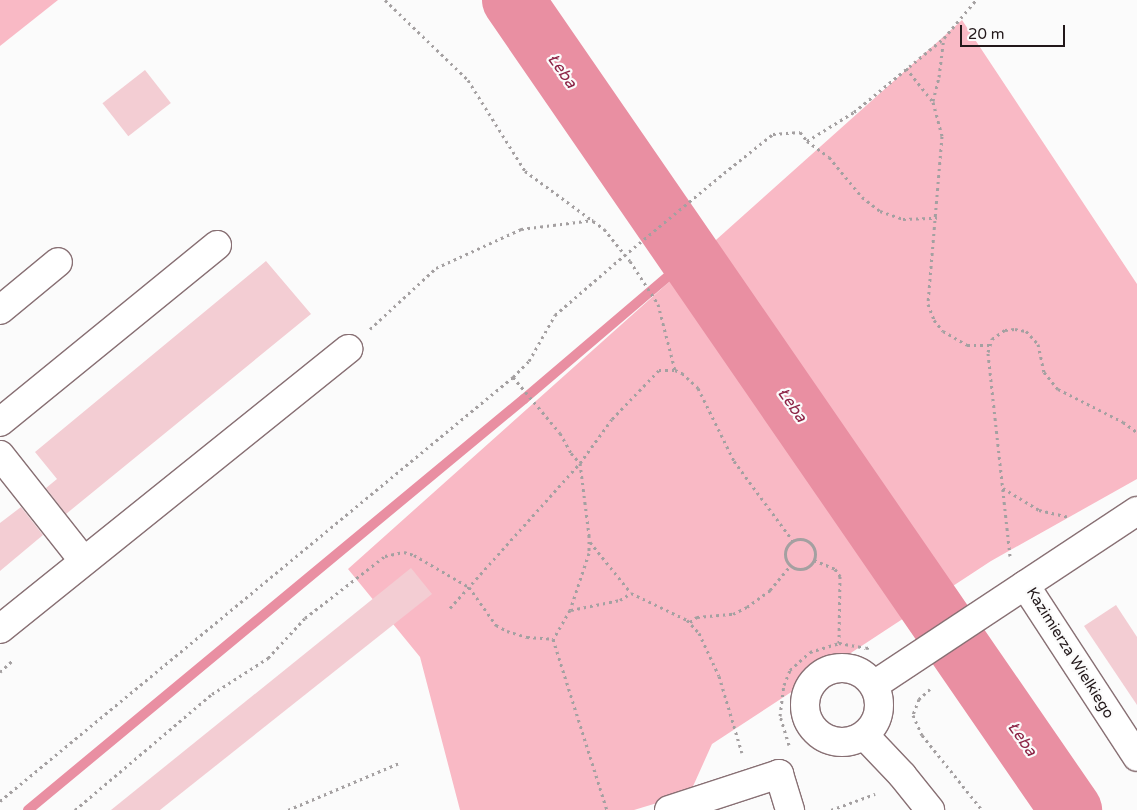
<!DOCTYPE html>
<html>
<head>
<meta charset="utf-8">
<style>
  body { margin:0 }
  #map { position:relative; width:1137px; height:810px; overflow:hidden; background:#fbfbfb; font-family:"Varela Round",sans-serif }
  div>[style] { position:absolute }
  .green>* { inset:0; background:#f9b9c5 }
  .stream>* { height:10px; margin:-5px; padding:0 5px; transform-origin:5px; border-radius:5px; background:#e98fa2 }
  .river>* { height:62px; margin:-31px; padding:0 31px; transform-origin:31px; border-radius:31px; background:#e98fa2 }
  .building>* { inset:0; background:#f3cdd3; transform-origin:0 0 }
  .path>* { height:3px; margin-top:-1.5px; transform-origin:0; background:repeating-linear-gradient(90deg,#a4a0a1 0 2.5px,transparent 0 6.5px) }
  .path>.ring { margin:-1.5px; padding:0; box-sizing:content-box; background:none; border:3px solid #a4a0a1; border-radius:50% }
  .roads { filter:drop-shadow(1px 0 #887074) drop-shadow(-1px 0 #887074) drop-shadow(0 1px #887074) drop-shadow(0 -1px #887074) }
  .minor>* { height:28px; margin:-14px; padding:0 14px; transform-origin:14px; border-radius:14px; background:#fff }
  .minor>.ring { margin:-14px; padding:0; box-sizing:content-box; background:none; border:28px solid #fff; border-radius:50% }
  .path-bridge>* { height:3px; margin-top:-1.5px; transform-origin:0; background:repeating-linear-gradient(90deg,#a4a0a1 0 2.5px,transparent 0 6.5px) }
  span { translate:-50% -50%; white-space:nowrap; text-align:center; line-height:1.15; -webkit-text-stroke:4.5px #fbfbfb; paint-order:stroke }
  .street-label { font-size:15px; color:#22181a }
  .water-label { font-size:16px; color:#8c2345; font-style:italic }
  .scale { position:absolute; left:960px; top:25px; width:105px; height:22px; box-sizing:border-box; border:2px solid #22181a; border-top:0; padding-left:6px; font-size:15px; line-height:18px; white-space:nowrap; color:#22181a; -webkit-text-stroke:4px #fbfbfb; paint-order:stroke }
</style>
</head>
<body>
<div id="map">
  <div class="green">
    <i style="clip-path:polygon(0 0,58px 0,0 46px)"></i>
    <i style="clip-path:polygon(962px 20px,1137px 284px,1137px 479px,991px 561px,712px 744px,690px 793px,634px 810px,460px 810px,420px 657px,348px 569px)"></i>
  </div>
  <div class="stream">
    <i style="left:28px;top:810px;width:644px;rotate:-39.65deg"></i>
    <i style="left:524px;top:399px;width:219px;rotate:-40.4deg"></i>
  </div>
  <div class="river">
    <i style="left:513px;top:0;width:984px;rotate:55.44deg"></i>
  </div>
  <div class="building">
    <i style="left:145px;top:70px;width:42px;height:54px;rotate:52deg"></i>
    <i style="clip-path:polygon(266px 261px,311px 314px,66px 514px,46px 488px,57px 479px,35px 452px)"></i>
    <i style="clip-path:polygon(21px 507px,43px 535px,0 571px,0 523px)"></i>
    <i style="clip-path:polygon(411px 568px,432px 594px,160px 810px,111px 810px)"></i>
    <i style="clip-path:polygon(1116px 605px,1137px 637px,1137px 705px,1084px 626px)"></i>
  </div>
  <div class="path">
    <i style="left:385px;top:0;width:115px;rotate:43.9deg"></i>
    <i style="left:468px;top:80px;width:107px;rotate:57.9deg"></i>
    <i style="left:525px;top:171px;width:98px;rotate:36.3deg"></i>
    <i style="left:604px;top:229px;width:41px;rotate:50.9deg"></i>
    <i style="left:630px;top:261px;width:51px;rotate:56.9deg"></i>
    <i style="left:658px;top:304px;width:68px;rotate:75.6deg"></i>
    <i style="left:906px;top:68px;width:43px;rotate:51.5deg"></i>
    <i style="left:933px;top:102px;width:35px;rotate:75deg"></i>
    <i style="left:942px;top:136px;width:169px;rotate:94.8deg"></i>
    <i style="left:928px;top:304px;width:17px;rotate:69deg"></i>
    <i style="left:934px;top:320px;width:14px;rotate:51deg"></i>
    <i style="left:943px;top:331px;width:28px;rotate:30deg"></i>
    <i style="left:967px;top:345px;width:22px"></i>
    <i style="left:933px;top:101px;width:25px;rotate:-76deg"></i>
    <i style="left:939px;top:77px;width:39px;rotate:-83deg"></i>
    <i style="left:807px;top:141px;width:55px;rotate:-31.7deg"></i>
    <i style="left:854px;top:112px;width:117px;rotate:-39.4deg"></i>
    <i style="left:944px;top:38px;width:50px;rotate:-49.9deg"></i>
    <i style="left:724px;top:173px;width:63px;rotate:-38.5deg"></i>
    <i style="left:773px;top:134px;width:27px;rotate:-4deg"></i>
    <i style="left:800px;top:132px;width:11px;rotate:52deg"></i>
    <i style="left:807px;top:141px;width:27px;rotate:36deg"></i>
    <i style="left:829px;top:157px;width:52px;rotate:50.5deg"></i>
    <i style="left:862px;top:197px;width:23px;rotate:38deg"></i>
    <i style="left:880px;top:211px;width:24px;rotate:19deg"></i>
    <i style="left:903px;top:219px;width:34px;rotate:-2deg"></i>
    <i style="left:370px;top:329px;width:90px;rotate:-42.7deg"></i>
    <i style="left:436px;top:268px;width:94px;rotate:-24.6deg"></i>
    <i style="left:521px;top:229px;width:73px;rotate:-7.1deg"></i>
    <i style="left:513px;top:377px;width:73px;rotate:50deg"></i>
    <i style="left:560px;top:433px;width:23px;rotate:61deg"></i>
    <i style="left:571px;top:453px;width:13px;rotate:48deg"></i>
    <i style="left:580px;top:463px;width:73px;rotate:82.9deg"></i>
    <i style="left:589px;top:535px;width:18px;rotate:90deg"></i>
    <i style="left:589px;top:553px;width:60px;rotate:108.4deg"></i>
    <i style="left:570px;top:610px;width:34px;rotate:120deg"></i>
    <i style="left:553px;top:639px;width:179px;rotate:72.5deg"></i>
    <i style="left:1003px;top:488px;width:42px;rotate:31.4deg"></i>
    <i style="left:1039px;top:510px;width:32px;rotate:13deg"></i>
    <i class="ring" style="left:785px;top:539px;width:27px;height:27px"></i>
    <i style="left:590px;top:542px;width:65px;rotate:51.2deg"></i>
    <i style="left:1010px;top:556px;width:205px;rotate:-96.2deg"></i>
    <i style="left:988px;top:352px;width:14px;rotate:-73deg"></i>
    <i style="left:992px;top:339px;width:16px;rotate:-35deg"></i>
    <i style="left:1005px;top:330px;width:10px;rotate:-6deg"></i>
    <i style="left:1015px;top:329px;width:11px;rotate:10deg"></i>
    <i style="left:1026px;top:331px;width:18px;rotate:47deg"></i>
    <i style="left:1038px;top:344px;width:29px;rotate:78deg"></i>
    <i style="left:1044px;top:372px;width:22px;rotate:51deg"></i>
    <i style="left:1058px;top:389px;width:73px;rotate:26.9deg"></i>
    <i style="left:1123px;top:422px;width:17px;rotate:36deg"></i>
    <i style="left:814px;top:560px;width:23px;rotate:23deg"></i>
    <i style="left:835px;top:569px;width:9px;rotate:54deg"></i>
    <i style="left:840px;top:576px;width:67px;rotate:90.9deg"></i>
    <i style="left:450px;top:608px;width:195px;rotate:-48.1deg"></i>
    <i style="left:580px;top:463px;width:54px;rotate:-54deg"></i>
    <i style="left:612px;top:419px;width:68px;rotate:-46.2deg"></i>
    <i style="left:659px;top:370px;width:16px"></i>
    <i style="left:675px;top:370px;width:8px;rotate:23deg"></i>
    <i style="left:682px;top:373px;width:22px;rotate:43deg"></i>
    <i style="left:698px;top:388px;width:81px;rotate:63.7deg"></i>
    <i style="left:734px;top:461px;width:99px;rotate:53.6deg"></i>
    <i style="left:571px;top:610px;width:50px;rotate:-11.5deg"></i>
    <i style="left:620px;top:600px;width:13px;rotate:-32deg"></i>
    <i style="left:631px;top:593px;width:62px;rotate:25.7deg"></i>
    <i style="left:687px;top:620px;width:18px;rotate:47deg"></i>
    <i style="left:699px;top:633px;width:47px;rotate:65.1deg"></i>
    <i style="left:719px;top:676px;width:80px;rotate:73.4deg"></i>
    <i style="left:690px;top:622px;width:9px;rotate:-36deg"></i>
    <i style="left:697px;top:617px;width:36px;rotate:-5deg"></i>
    <i style="left:733px;top:614px;width:16px;rotate:-27deg"></i>
    <i style="left:747px;top:607px;width:29px;rotate:-36deg"></i>
    <i style="left:770px;top:590px;width:33px;rotate:-50deg"></i>
    <i style="left:0;top:672px;width:19px;rotate:-43deg"></i>
    <i style="left:930px;top:689px;width:15px;rotate:138deg"></i>
    <i style="left:919px;top:699px;width:17px;rotate:111deg"></i>
    <i style="left:913px;top:715px;width:22px;rotate:66deg"></i>
    <i style="left:922px;top:735px;width:96px;rotate:51.3deg"></i>
    <i style="left:789px;top:745px;width:30px;rotate:-107deg"></i>
    <i style="left:780px;top:716px;width:31px;rotate:-83deg"></i>
    <i style="left:784px;top:685px;width:16px;rotate:-68deg"></i>
    <i style="left:790px;top:670px;width:27px;rotate:-42deg"></i>
    <i style="left:810px;top:652px;width:30px;rotate:-17deg"></i>
    <i style="left:839px;top:643px;width:27px;rotate:10deg"></i>
    <i style="left:866px;top:648px;width:6px;rotate:-9deg"></i>
    <i style="left:0;top:801px;width:666px;rotate:-39.57deg"></i>
    <i style="left:513px;top:377px;width:23px;rotate:-45deg"></i>
    <i style="left:529px;top:361px;width:53px;rotate:-60.5deg"></i>
    <i style="left:555px;top:315px;width:78px;rotate:-40.8deg"></i>
    <i style="left:75px;top:810px;width:180px;rotate:-40.3deg"></i>
    <i style="left:212px;top:694px;width:67px;rotate:-32.7deg"></i>
    <i style="left:268px;top:658px;width:54px;rotate:-47.2deg"></i>
    <i style="left:305px;top:618px;width:101px;rotate:-37.8deg"></i>
    <i style="left:385px;top:556px;width:19px;rotate:-12deg"></i>
    <i style="left:404px;top:552px;width:10px;rotate:17deg"></i>
    <i style="left:414px;top:555px;width:64px;rotate:30.2deg"></i>
    <i style="left:469px;top:587px;width:47px;rotate:54.6deg"></i>
    <i style="left:496px;top:625px;width:13px;rotate:29deg"></i>
    <i style="left:507px;top:631px;width:21px;rotate:17deg"></i>
    <i style="left:527px;top:637px;width:26px;rotate:4deg"></i>
    <i style="left:288px;top:810px;width:121px;rotate:-22.9deg"></i>
    <i style="left:831px;top:810px;width:47px;rotate:-20deg"></i>
  </div>
  <div class="roads">
    <div class="minor">
      <i style="left:0;top:310px;width:75px;rotate:-39.6deg"></i>
      <i style="left:0;top:422px;width:280px;rotate:-39.2deg"></i>
      <i style="left:0;top:455px;width:134px;rotate:51.7deg"></i>
      <i style="left:1025px;top:585px;width:205px;rotate:56.9deg"></i>
      <i style="left:0;top:629px;width:447px;rotate:-38.8deg"></i>
      <i class="ring" style="left:805px;top:668px;width:46px;height:46px"></i>
      <i style="left:874px;top:685px;width:315px;rotate:-33.5deg"></i>
      <i style="left:865px;top:736px;width:54px;rotate:46.5deg"></i>
      <i style="left:902px;top:775px;width:45px;rotate:51.3deg"></i>
      <i style="left:669px;top:810px;width:116px;rotate:-18.1deg"></i>
      <i style="left:779px;top:774px;width:38px;rotate:73deg"></i>
    </div>
  </div>
  <div class="path-bridge">
    <i style="left:614px;top:264px;width:143px;rotate:-39.6deg"></i>
  </div>
  <div class="street-label">
    <span style="left:1070px;top:653px;rotate:58deg">Kazimierza Wielkiego</span>
  </div>
  <div class="water-label">
    <span style="left:562px;top:71px;rotate:55deg">Łeba</span>
    <span style="left:792px;top:405px;rotate:55deg">Łeba</span>
    <span style="left:1022px;top:739px;rotate:55deg">Łeba</span>
  </div>
  <div class="scale">20 m</div>
</div>
</body>
</html>
